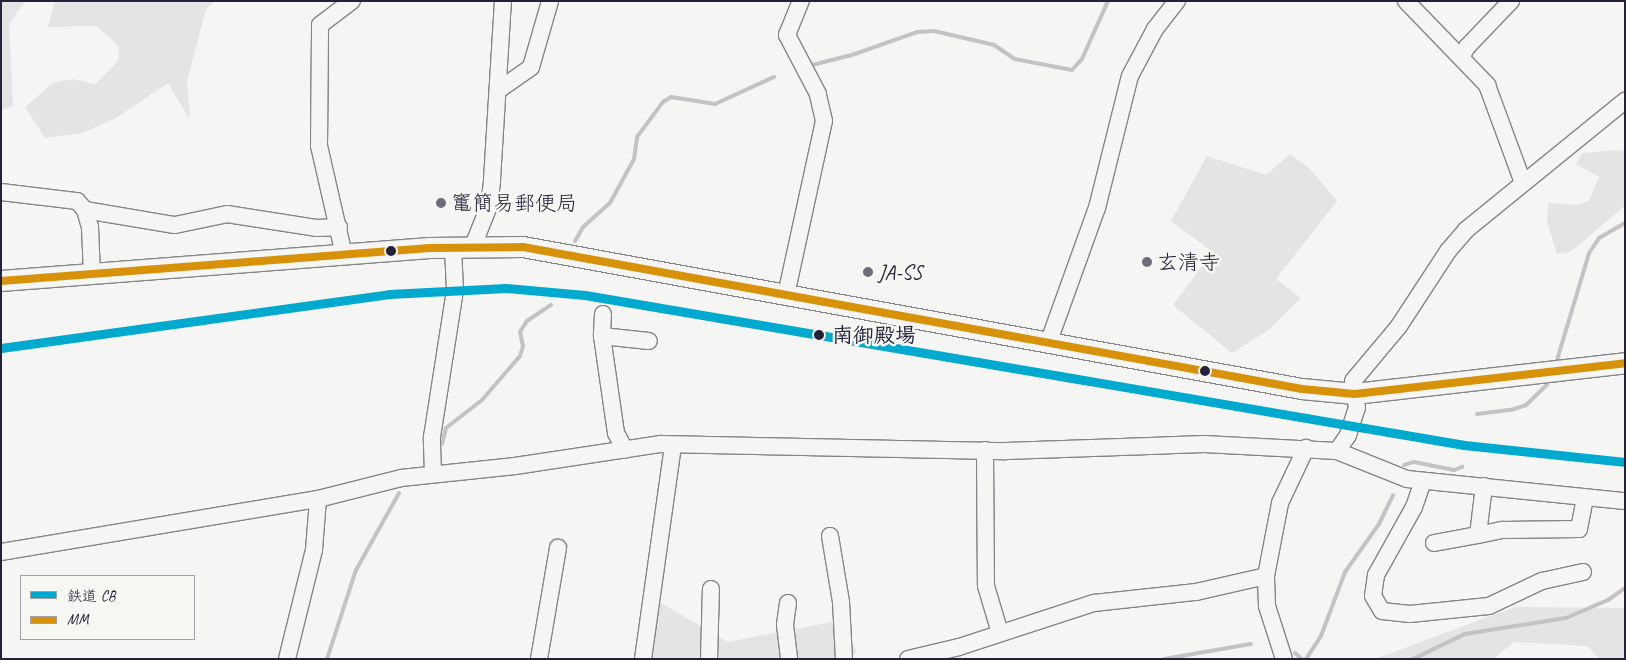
<!DOCTYPE html>
<html>
<head>
<meta charset="utf-8">
<style>
  body { margin:0 }
  #map { position:relative; width:1626px; height:660px; overflow:hidden; background:#f5f5f3; font-family:Caveat,"Klee One",sans-serif }
  div>[style] { position:absolute }
  .green>* { inset:0; background:#e4e4e4 }
  .stream>* { height:4px; margin:-2px; padding:0 2px; transform-origin:2px; border-radius:2px; background:#c3c3c6 }
  .roads { filter:drop-shadow(1px 0 #858589) drop-shadow(-1px 0 #858589) drop-shadow(0 1px #858589) drop-shadow(0 -1px #858589) }
  .minor>* { height:16px; margin:-8px; padding:0 8px; transform-origin:8px; border-radius:8px; background:#f5f5f3 }
  .major>* { height:20px; margin:-10px; padding:0 10px; transform-origin:10px; border-radius:10px; background:#f5f5f3 }
  .bus-1>* { height:8px; margin:-4px; padding:0 4px; transform-origin:4px; border-radius:4px; background:#d79209 }
  .rail-1>* { height:9px; margin:-4.5px; padding:0 4.5px; transform-origin:4.5px; border-radius:4.5px; background:#00a9ce }
  .dots>* { width:14px; height:14px; translate:-50% -50%; box-sizing:border-box; border:2px solid #f6f6f2; border-radius:50% }
  span { translate:-50% -50%; white-space:nowrap; text-align:center; line-height:1.15; -webkit-text-stroke:5px #f6f6f2; paint-order:stroke }
  .poi-label { font-size:21px; color:#22223b }
  .left { translate:0 -50%; text-align:left }
  .stop-label { font-size:21px; color:#22223b; font-weight:700 }
  .frame { position:absolute; inset:0; border:2px solid #22223b; pointer-events:none }
  .legend { position:absolute; left:20px; top:575px; width:175px; height:65px; box-sizing:border-box; background:#f6f6f2; border:1px solid #a1a1a9; margin:0; padding:6px 9px; list-style:none; font-size:15px; color:#22223b }
  .legend li { display:flex; align-items:center; gap:10px; height:25px }
  .legend b { width:25px; border:1px solid #a1a1a9 }
</style>
</head>
<body>
<div id="map">
  <div class="green">
    <i style="clip-path:polygon(1px 1px,25px 1px,9px 24px,13px 106px,1px 110px)"></i>
    <i style="clip-path:polygon(55px 1px,215px 1px,206px 9px,187px 81px,190px 120px,168px 83px,116px 118px,83px 133px,45px 138px,25px 107px,53px 83px,73px 79px,95px 84px,118px 61px,119px 46px,96px 26px,48px 27px)"></i>
    <i style="clip-path:polygon(1615px 150px,1625px 151px,1625px 206px,1570px 252px,1557px 254px,1547px 222px,1548px 203px,1577px 205px,1589px 201px,1599px 177px,1576px 164px,1582px 153px)"></i>
    <i style="clip-path:polygon(1290px 154px,1310px 169px,1337px 201px,1276px 279px,1301px 298px,1269px 330px,1232px 353px,1173px 305px,1213px 252px,1171px 221px,1207px 156px,1266px 175px)"></i>
    <i style="clip-path:polygon(653px 598px,728px 642px,832px 622px,857px 651px,852px 659px,646px 659px)"></i>
    <i style="clip-path:polygon(1515px 607px,1625px 608px,1625px 659px,1599px 659px,1588px 646px,1514px 642px,1493px 659px,1375px 659px)"></i>
  </div>
  <div class="stream">
    <i style="left:812px;top:65px;width:38px;rotate:-14deg"></i>
    <i style="left:849px;top:56px;width:72px;rotate:-19.4deg"></i>
    <i style="left:917px;top:32px;width:17px;rotate:-3deg"></i>
    <i style="left:934px;top:31px;width:62px;rotate:13.1deg"></i>
    <i style="left:994px;top:45px;width:25px;rotate:34deg"></i>
    <i style="left:1015px;top:59px;width:58px;rotate:10.9deg"></i>
    <i style="left:1072px;top:70px;width:15px;rotate:-48deg"></i>
    <i style="left:1082px;top:59px;width:64px;rotate:-65.9deg"></i>
    <i style="left:575px;top:241px;width:16px;rotate:-60deg"></i>
    <i style="left:583px;top:227px;width:36px;rotate:-42deg"></i>
    <i style="left:610px;top:203px;width:50px;rotate:-61.4deg"></i>
    <i style="left:634px;top:159px;width:22px;rotate:-82deg"></i>
    <i style="left:637px;top:137px;width:44px;rotate:-53.4deg"></i>
    <i style="left:663px;top:102px;width:9px;rotate:-32deg"></i>
    <i style="left:671px;top:97px;width:45px;rotate:9deg"></i>
    <i style="left:715px;top:104px;width:65px;rotate:-24.6deg"></i>
    <i style="left:1557px;top:360px;width:112px;rotate:-73.3deg"></i>
    <i style="left:1589px;top:253px;width:18px;rotate:-56deg"></i>
    <i style="left:1599px;top:238px;width:30px;rotate:-30deg"></i>
    <i style="left:1477px;top:414px;width:34px;rotate:-7deg"></i>
    <i style="left:1511px;top:410px;width:16px;rotate:-18deg"></i>
    <i style="left:1526px;top:405px;width:29px;rotate:-44deg"></i>
    <i style="left:442px;top:444px;width:16px;rotate:-76deg"></i>
    <i style="left:446px;top:428px;width:46px;rotate:-37.9deg"></i>
    <i style="left:482px;top:400px;width:58px;rotate:-49.2deg"></i>
    <i style="left:520px;top:356px;width:10px;rotate:-73deg"></i>
    <i style="left:523px;top:346px;width:14px;rotate:-102deg"></i>
    <i style="left:520px;top:332px;width:13px;rotate:-58deg"></i>
    <i style="left:527px;top:321px;width:29px;rotate:-34deg"></i>
    <i style="left:1404px;top:465px;width:10px;rotate:-17deg"></i>
    <i style="left:1414px;top:462px;width:41px;rotate:11.3deg"></i>
    <i style="left:1454px;top:470px;width:9px;rotate:-21deg"></i>
    <i style="left:1295px;top:653px;width:9px;rotate:41deg"></i>
    <i style="left:327px;top:659px;width:94px;rotate:-72deg"></i>
    <i style="left:356px;top:570px;width:88px;rotate:-60.8deg"></i>
    <i style="left:1164px;top:659px;width:88px;rotate:-9.8deg"></i>
    <i style="left:1306px;top:659px;width:27px;rotate:-57deg"></i>
    <i style="left:1321px;top:636px;width:68px;rotate:-69.4deg"></i>
    <i style="left:1345px;top:572px;width:59px;rotate:-54.7deg"></i>
    <i style="left:1379px;top:524px;width:32px;rotate:-64deg"></i>
    <i style="left:1413px;top:659px;width:58px;rotate:-25.7deg"></i>
    <i style="left:1465px;top:634px;width:102px;rotate:-9deg"></i>
    <i style="left:1566px;top:618px;width:46px;rotate:-23.2deg"></i>
    <i style="left:1608px;top:600px;width:21px;rotate:-35deg"></i>
  </div>
  <div class="roads">
    <div class="minor">
      <i style="left:1406px;top:1px;width:117px;rotate:46deg"></i>
      <i style="left:1487px;top:85px;width:104px;rotate:69.8deg"></i>
      <i style="left:1461px;top:57px;width:12px;rotate:-59deg"></i>
      <i style="left:1467px;top:47px;width:64px;rotate:-46.3deg"></i>
      <i style="left:500px;top:89px;width:38px;rotate:-35deg"></i>
      <i style="left:531px;top:67px;width:69px;rotate:-73.9deg"></i>
      <i style="left:1px;top:192px;width:77px;rotate:6.8deg"></i>
      <i style="left:77px;top:201px;width:12px;rotate:48deg"></i>
      <i style="left:85px;top:210px;width:18px;rotate:74deg"></i>
      <i style="left:90px;top:227px;width:47px;rotate:87.6deg"></i>
      <i style="left:85px;top:210px;width:91px;rotate:9.5deg"></i>
      <i style="left:175px;top:225px;width:53px;rotate:-11.9deg"></i>
      <i style="left:227px;top:214px;width:90px;rotate:8.9deg"></i>
      <i style="left:316px;top:228px;width:23px;rotate:-2deg"></i>
      <i style="left:473px;top:246px;width:43px;rotate:-68.2deg"></i>
      <i style="left:489px;top:206px;width:26px;rotate:-83deg"></i>
      <i style="left:492px;top:180px;width:179px;rotate:-86.5deg"></i>
      <i style="left:344px;top:255px;width:112px;rotate:-102.9deg"></i>
      <i style="left:319px;top:146px;width:121px;rotate:-89.5deg"></i>
      <i style="left:320px;top:25px;width:40px;rotate:-37deg"></i>
      <i style="left:786px;top:295px;width:178px;rotate:-77.7deg"></i>
      <i style="left:824px;top:121px;width:28px;rotate:-103deg"></i>
      <i style="left:818px;top:94px;width:67px;rotate:-117.7deg"></i>
      <i style="left:787px;top:35px;width:37px;rotate:-68deg"></i>
      <i style="left:603px;top:314px;width:22px;rotate:93deg"></i>
      <i style="left:602px;top:336px;width:98px;rotate:81.8deg"></i>
      <i style="left:616px;top:433px;width:19px;rotate:62deg"></i>
      <i style="left:602px;top:336px;width:47px;rotate:6.1deg"></i>
      <i style="left:1049px;top:341px;width:141px;rotate:-70.2deg"></i>
      <i style="left:1097px;top:208px;width:136px;rotate:-76deg"></i>
      <i style="left:1130px;top:76px;width:53px;rotate:-62deg"></i>
      <i style="left:1155px;top:29px;width:36px;rotate:-52deg"></i>
      <i style="left:985px;top:450px;width:136px;rotate:89.6deg"></i>
      <i style="left:986px;top:586px;width:49px;rotate:73.4deg"></i>
      <i style="left:1337px;top:451px;width:75px;rotate:21.8deg"></i>
      <i style="left:1407px;top:479px;width:219px;rotate:5.8deg"></i>
      <i style="left:433px;top:473px;width:36px;rotate:-92deg"></i>
      <i style="left:432px;top:437px;width:149px;rotate:-81.1deg"></i>
      <i style="left:455px;top:290px;width:43px;rotate:-92.7deg"></i>
      <i style="left:1423px;top:481px;width:28px;rotate:109deg"></i>
      <i style="left:1414px;top:507px;width:78px;rotate:119.2deg"></i>
      <i style="left:1376px;top:575px;width:21px;rotate:98deg"></i>
      <i style="left:1373px;top:596px;width:17px;rotate:59deg"></i>
      <i style="left:1382px;top:611px;width:28px;rotate:6deg"></i>
      <i style="left:1410px;top:614px;width:79px;rotate:-5.8deg"></i>
      <i style="left:1489px;top:606px;width:59px;rotate:-25.3deg"></i>
      <i style="left:1542px;top:581px;width:42px;rotate:-12.4deg"></i>
      <i style="left:1484px;top:486px;width:49px;rotate:97deg"></i>
      <i style="left:1478px;top:535px;width:25px;rotate:-12deg"></i>
      <i style="left:1502px;top:530px;width:77px;rotate:-0.7deg"></i>
      <i style="left:1579px;top:529px;width:32px;rotate:-79deg"></i>
      <i style="left:830px;top:536px;width:67px;rotate:80.5deg"></i>
      <i style="left:841px;top:602px;width:57px;rotate:87deg"></i>
      <i style="left:1434px;top:543px;width:45px;rotate:-10.3deg"></i>
      <i style="left:1px;top:552px;width:321px;rotate:-9.5deg"></i>
      <i style="left:318px;top:499px;width:86px;rotate:-14.2deg"></i>
      <i style="left:401px;top:478px;width:115px;rotate:-6deg"></i>
      <i style="left:515px;top:466px;width:148px;rotate:-8.6deg"></i>
      <i style="left:661px;top:444px;width:345px;rotate:1.2deg"></i>
      <i style="left:1006px;top:451px;width:198px;rotate:-2deg"></i>
      <i style="left:1204px;top:444px;width:133px;rotate:3deg"></i>
      <i style="left:1337px;top:451px;width:19px;rotate:-55deg"></i>
      <i style="left:1348px;top:435px;width:28px;rotate:-72deg"></i>
      <i style="left:1357px;top:408px;width:27px;rotate:-98deg"></i>
      <i style="left:1353px;top:381px;width:72px;rotate:-50.1deg"></i>
      <i style="left:1399px;top:326px;width:90px;rotate:-56.8deg"></i>
      <i style="left:1448px;top:251px;width:28px;rotate:-49deg"></i>
      <i style="left:1466px;top:230px;width:205px;rotate:-39.1deg"></i>
      <i style="left:788px;top:603px;width:22px;rotate:98deg"></i>
      <i style="left:785px;top:625px;width:34px;rotate:83deg"></i>
      <i style="left:287px;top:659px;width:112px;rotate:-76.1deg"></i>
      <i style="left:314px;top:550px;width:51px;rotate:-85.5deg"></i>
      <i style="left:539px;top:659px;width:113px;rotate:-80.3deg"></i>
      <i style="left:643px;top:659px;width:216px;rotate:-82deg"></i>
      <i style="left:709px;top:659px;width:70px;rotate:-88.4deg"></i>
      <i style="left:908px;top:659px;width:52px;rotate:-13.2deg"></i>
      <i style="left:959px;top:647px;width:142px;rotate:-18.1deg"></i>
      <i style="left:1094px;top:603px;width:103px;rotate:-6.2deg"></i>
      <i style="left:1196px;top:592px;width:72px;rotate:-12.9deg"></i>
      <i style="left:1284px;top:659px;width:56px;rotate:-107.8deg"></i>
      <i style="left:1267px;top:606px;width:30px;rotate:-92deg"></i>
      <i style="left:1266px;top:576px;width:74px;rotate:-79.1deg"></i>
      <i style="left:1280px;top:503px;width:61px;rotate:-64.7deg"></i>
    </div>
    <div class="major">
      <i style="left:1px;top:281px;width:430px;rotate:-4.4deg"></i>
      <i style="left:430px;top:248px;width:93px;rotate:-0.6deg"></i>
      <i style="left:523px;top:247px;width:792px;rotate:10.33deg"></i>
      <i style="left:1302px;top:389px;width:53px;rotate:5.4deg"></i>
      <i style="left:1355px;top:394px;width:272px;rotate:-6.5deg"></i>
    </div>
  </div>
  <div class="bus-1">
    <i style="left:1px;top:281px;width:430px;rotate:-4.4deg"></i>
    <i style="left:430px;top:248px;width:93px;rotate:-0.6deg"></i>
    <i style="left:523px;top:247px;width:792px;rotate:10.33deg"></i>
    <i style="left:1302px;top:389px;width:53px;rotate:5.4deg"></i>
    <i style="left:1355px;top:394px;width:272px;rotate:-6.5deg"></i>
  </div>
  <div class="rail-1">
    <i style="left:1px;top:348px;width:392px;rotate:-7.9deg"></i>
    <i style="left:389px;top:294px;width:117px;rotate:-2.9deg"></i>
    <i style="left:506px;top:288px;width:79px;rotate:5.1deg"></i>
    <i style="left:585px;top:295px;width:892px;rotate:9.68deg"></i>
    <i style="left:1464px;top:445px;width:162px;rotate:6deg"></i>
  </div>
  <div class="dots">
    <i style="left:441px;top:203px;background:#6c6c7b"></i>
    <i style="left:391px;top:251px;background:#22223b"></i>
    <i style="left:1147px;top:262px;background:#6c6c7b"></i>
    <i style="left:868px;top:272px;background:#6c6c7b"></i>
    <i style="left:819px;top:335px;background:#22223b"></i>
    <i style="left:1205px;top:371px;background:#22223b"></i>
  </div>
  <div class="poi-label">
    <span class="left" style="left:451px;top:203px">竃簡易郵便局</span>
    <span class="left" style="left:1157px;top:262px">玄清寺</span>
    <span class="left" style="left:878px;top:272px">JA-SS</span>
  </div>
  <div class="stop-label">
    <span class="left" style="left:832px;top:335px">南御殿場</span>
  </div>
  <div class="frame"></div>
  <ul class="legend">
  <li><b style="height:6px;background:#00a9ce"></b>鉄道 CB</li>
  <li><b style="height:6px;background:#d79209"></b>MM</li>
  </ul>
</div>
</body>
</html>
